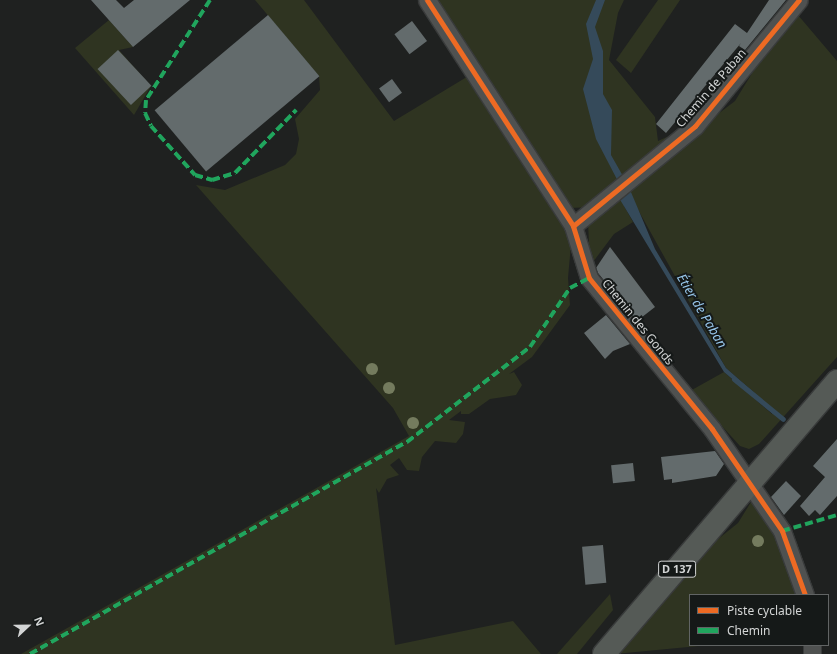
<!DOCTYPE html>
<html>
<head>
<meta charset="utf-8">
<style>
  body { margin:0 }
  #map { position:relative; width:837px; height:654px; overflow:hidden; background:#1f2120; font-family:"Noto Sans",sans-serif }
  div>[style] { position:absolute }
  .green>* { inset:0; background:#2f3421 }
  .water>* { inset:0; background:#354a5a }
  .stream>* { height:5px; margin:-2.5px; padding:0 2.5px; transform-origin:2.5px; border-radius:2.5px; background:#354a5a }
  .building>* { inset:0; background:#636b6c; transform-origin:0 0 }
  .roads { filter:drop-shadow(1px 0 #393b3b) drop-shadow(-1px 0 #393b3b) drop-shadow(0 1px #393b3b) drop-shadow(0 -1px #393b3b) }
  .street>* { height:17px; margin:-8.5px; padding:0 8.5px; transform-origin:8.5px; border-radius:8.5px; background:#4f5150 }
  .primary>* { height:22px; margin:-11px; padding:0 11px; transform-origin:11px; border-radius:11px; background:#555a56 }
  .quiet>* { height:4px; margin-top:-2px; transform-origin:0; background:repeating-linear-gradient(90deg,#20a55d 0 8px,transparent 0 12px) }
  .cycleway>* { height:5px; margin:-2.5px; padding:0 2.5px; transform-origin:2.5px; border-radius:2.5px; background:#ed6a23 }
  .trees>* { width:12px; height:12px; margin:-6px; border-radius:50%; background:#747b5e }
  span { translate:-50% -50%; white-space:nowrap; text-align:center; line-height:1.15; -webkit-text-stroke:4px #151918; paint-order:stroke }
  .shield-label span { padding:1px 3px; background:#151918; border:1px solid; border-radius:3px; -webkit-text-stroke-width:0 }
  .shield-label { font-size:11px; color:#d3d5d5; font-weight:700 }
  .street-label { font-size:12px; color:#d3d5d5 }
  .water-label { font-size:13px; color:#97c6ea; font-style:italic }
  .legend { position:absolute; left:689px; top:594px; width:140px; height:52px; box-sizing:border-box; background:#151918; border:1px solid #616464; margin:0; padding:5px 7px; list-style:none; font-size:12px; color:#d3d5d5 }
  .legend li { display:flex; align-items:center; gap:8px; height:20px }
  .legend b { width:20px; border:1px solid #616464 }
  .north { position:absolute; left:8px; top:606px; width:40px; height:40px; -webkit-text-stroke:3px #151918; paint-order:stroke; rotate:68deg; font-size:11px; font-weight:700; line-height:16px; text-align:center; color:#d3d5d5 }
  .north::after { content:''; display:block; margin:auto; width:14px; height:18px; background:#d3d5d5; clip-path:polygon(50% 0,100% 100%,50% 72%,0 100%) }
</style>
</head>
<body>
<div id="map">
  <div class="green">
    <i style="clip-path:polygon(255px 0,304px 0,394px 121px,475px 72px,572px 234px,568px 278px,570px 305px,532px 357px,509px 374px,514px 372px,522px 385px,516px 395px,490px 399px,469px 414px,461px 414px,461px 411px,449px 420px,465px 422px,463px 434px,456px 443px,435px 441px,422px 457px,419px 471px,407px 470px,399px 458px,390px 465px,399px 475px,387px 479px,379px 493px,376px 488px,395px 645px,513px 621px,541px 654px,21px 654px,409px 436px,393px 408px,196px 185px,225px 190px,285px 165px,296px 154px,299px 139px,295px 119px,320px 90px,319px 76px)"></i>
    <i style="clip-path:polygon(434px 0,624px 0,618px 13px,609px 60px,655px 117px,658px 141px,718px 114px,735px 101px,792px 8px,837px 61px,837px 357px,759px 444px,749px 449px,740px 446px,690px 391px,724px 372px,772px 414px,775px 411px,726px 368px,636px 206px,624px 206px,633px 222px,614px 234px,590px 266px,588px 222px,597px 207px,568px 208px)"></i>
    <i style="clip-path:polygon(658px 0,680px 0,631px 73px,616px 60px)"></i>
    <i style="clip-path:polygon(109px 20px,133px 47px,119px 50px,151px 86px,134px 115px,75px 48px)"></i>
    <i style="clip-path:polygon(751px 502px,771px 527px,788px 557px,799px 595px,690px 595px,690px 645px,709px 645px,615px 654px,697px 556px,738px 523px)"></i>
    <i style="clip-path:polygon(610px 594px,613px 610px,577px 654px,557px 654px)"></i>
  </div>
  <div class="water">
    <i style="clip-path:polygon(596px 0,605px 0,595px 27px,603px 51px,603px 94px,612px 110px,611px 155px,628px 185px,655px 249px,726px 368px,775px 411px,773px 414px,724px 372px,616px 193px,622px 189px,596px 139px,583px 89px,593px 59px,586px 24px)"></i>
  </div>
  <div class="stream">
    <i style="left:734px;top:379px;width:63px;rotate:39.2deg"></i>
  </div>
  <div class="building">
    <i style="clip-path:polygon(91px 0,116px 0,124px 8px,134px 0,190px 0,133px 47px)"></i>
    <i style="clip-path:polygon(769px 0,786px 0,745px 50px,739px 46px,741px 43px,666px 133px,656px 124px,735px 24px,747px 33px)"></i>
    <i style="left:268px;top:15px;width:80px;height:148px;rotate:50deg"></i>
    <i style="left:412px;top:21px;width:25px;height:22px;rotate:53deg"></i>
    <i style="left:118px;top:50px;width:49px;height:28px;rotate:47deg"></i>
    <i style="left:392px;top:79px;width:17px;height:16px;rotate:54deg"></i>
    <i style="clip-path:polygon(610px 247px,655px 307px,637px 321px,598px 273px,596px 268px)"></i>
    <i style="clip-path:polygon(606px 315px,630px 344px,613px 351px,605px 359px,584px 333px)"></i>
    <i style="clip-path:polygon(837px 439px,837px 496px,820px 515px,815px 510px,809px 516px,800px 506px,825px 477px,813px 466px)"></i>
    <i style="clip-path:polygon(715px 451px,724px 464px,716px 476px,672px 483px,672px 479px,664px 480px,661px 457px)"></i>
    <i style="left:633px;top:463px;width:18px;height:22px;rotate:84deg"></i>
    <i style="clip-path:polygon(786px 481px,801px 496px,784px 515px,771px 497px)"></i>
    <i style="left:603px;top:545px;width:38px;height:21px;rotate:85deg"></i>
  </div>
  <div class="roads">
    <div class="street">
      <i style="left:427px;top:0;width:269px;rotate:57.1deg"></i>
      <i style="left:573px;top:226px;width:54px;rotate:72.9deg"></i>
      <i style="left:589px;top:278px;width:195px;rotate:50.8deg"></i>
      <i style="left:712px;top:429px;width:124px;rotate:55.5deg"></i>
      <i style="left:782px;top:531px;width:68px;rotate:70.2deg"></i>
      <i style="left:573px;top:226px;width:158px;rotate:-39.3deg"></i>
      <i style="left:695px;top:126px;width:163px;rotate:-50.5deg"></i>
      <i style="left:812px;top:645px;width:9px;rotate:90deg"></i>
    </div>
    <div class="primary">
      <i style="left:604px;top:654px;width:359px;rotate:-49.5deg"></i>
    </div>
  </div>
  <div class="quiet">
    <i style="left:210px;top:0;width:119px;rotate:122.6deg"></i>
    <i style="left:146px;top:100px;width:13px;rotate:94deg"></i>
    <i style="left:145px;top:113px;width:14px;rotate:65deg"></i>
    <i style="left:151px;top:126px;width:66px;rotate:48.1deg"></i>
    <i style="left:195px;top:175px;width:18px;rotate:16deg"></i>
    <i style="left:212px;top:180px;width:24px;rotate:-17deg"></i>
    <i style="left:235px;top:173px;width:88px;rotate:-45.9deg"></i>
    <i style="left:782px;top:531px;width:57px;rotate:-16.2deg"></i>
    <i style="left:30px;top:654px;width:433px;rotate:-29.4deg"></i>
    <i style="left:407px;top:442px;width:155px;rotate:-37.7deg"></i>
    <i style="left:530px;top:347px;width:71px;rotate:-55.9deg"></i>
    <i style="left:570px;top:288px;width:21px;rotate:-28deg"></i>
  </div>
  <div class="cycleway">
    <i style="left:427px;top:0;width:269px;rotate:57.1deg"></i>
    <i style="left:573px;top:226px;width:54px;rotate:72.9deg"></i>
    <i style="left:589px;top:278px;width:195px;rotate:50.8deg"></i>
    <i style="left:712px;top:429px;width:124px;rotate:55.5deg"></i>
    <i style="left:782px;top:531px;width:68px;rotate:70.2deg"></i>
    <i style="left:573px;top:226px;width:158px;rotate:-39.3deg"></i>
    <i style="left:695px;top:126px;width:163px;rotate:-50.5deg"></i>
  </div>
  <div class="trees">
    <i style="left:372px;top:369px"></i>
    <i style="left:389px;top:388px"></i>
    <i style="left:413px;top:423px"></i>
    <i style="left:758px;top:541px"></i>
  </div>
  <div class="shield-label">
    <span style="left:677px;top:569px">D 137</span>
  </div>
  <div class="street-label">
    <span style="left:711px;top:88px;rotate:-49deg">Chemin de Paban</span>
    <span style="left:638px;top:322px;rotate:51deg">Chemin des Gonds</span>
  </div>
  <div class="water-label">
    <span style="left:702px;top:311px;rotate:59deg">Étier de Paban</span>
  </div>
  <ul class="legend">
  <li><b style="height:5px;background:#ed6a23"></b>Piste cyclable</li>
  <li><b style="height:5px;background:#20a55d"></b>Chemin</li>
  </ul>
  <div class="north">N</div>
</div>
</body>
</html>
